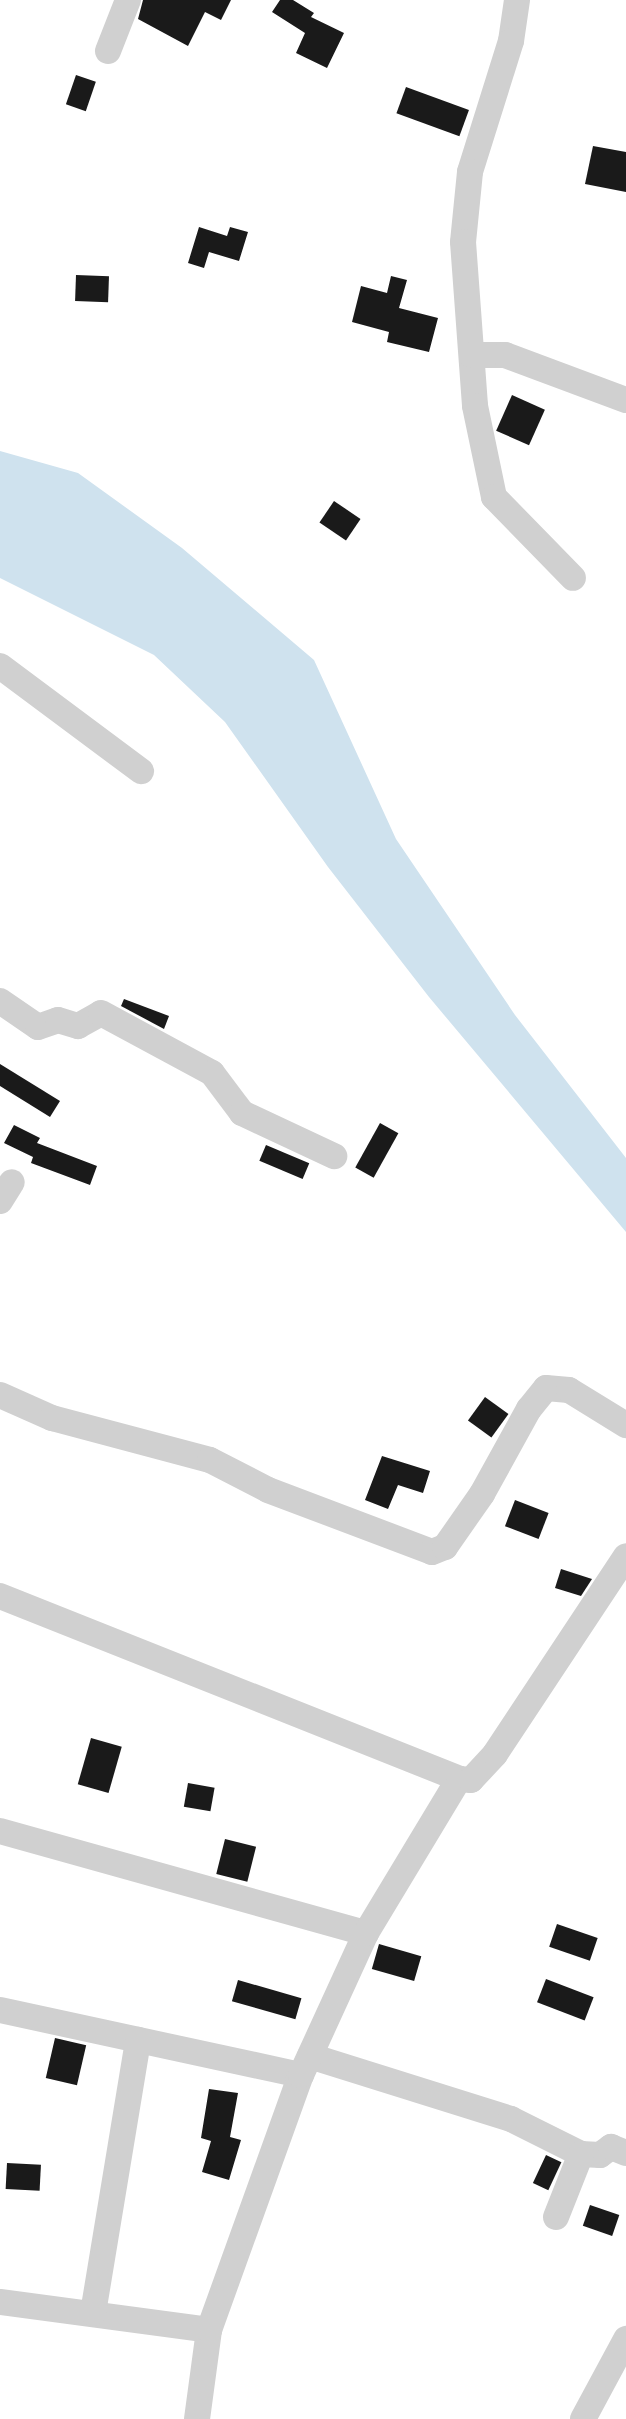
<!DOCTYPE html>
<html>
<head>
<meta charset="utf-8">
<style>
  body { margin:0 }
  #map { position:relative; width:626px; height:2419px; overflow:hidden; background:#fff; font-family:Jost,sans-serif }
  div>[style] { position:absolute }
  .water>* { inset:0; background:#cfe2ee }
  .building>* { inset:0; background:#1a1a1a; transform-origin:0 0 }
  .minor>* { height:26px; margin:-13px; padding:0 13px; transform-origin:13px; border-radius:13px; background:#d0d0d0 }
  span { translate:-50% -50%; white-space:nowrap; text-align:center; line-height:1.15; -webkit-text-stroke:7px #fff; paint-order:stroke }
</style>
</head>
<body>
<div id="map">
  <div class="water">
    <i style="clip-path:polygon(0 451px,78px 473px,182px 548px,314px 660px,396px 839px,515px 1015px,626px 1158px,626px 1232px,429px 997px,328px 867px,225px 722px,154px 655px,0 578px)"></i>
  </div>
  <div class="building">
    <i style="clip-path:polygon(143px 0,231px 0,221px 20px,205px 12px,188px 46px,138px 19px)"></i>
    <i style="clip-path:polygon(280px 0,293px 0,314px 13px,311px 17px,344px 33px,327px 68px,296px 53px,305px 33px,272px 12px)"></i>
    <i style="left:76px;top:75px;width:21px;height:31px;rotate:19deg"></i>
    <i style="left:406px;top:87px;width:67px;height:28px;rotate:20deg"></i>
    <i style="clip-path:polygon(593px 146px,626px 152px,626px 192px,585px 184px)"></i>
    <i style="clip-path:polygon(199px 227px,227px 236px,230px 227px,248px 232px,239px 261px,209px 252px,204px 268px,188px 263px)"></i>
    <i style="left:76px;top:275px;width:33px;height:26px;rotate:2deg"></i>
    <i style="clip-path:polygon(391px 276px,407px 280px,399px 308px,438px 318px,429px 352px,387px 342px,389px 332px,352px 322px,361px 286px,387px 293px)"></i>
    <i style="left:512px;top:395px;width:36px;height:39px;rotate:24deg"></i>
    <i style="left:334px;top:501px;width:32px;height:26px;rotate:34deg"></i>
    <i style="clip-path:polygon(124px 999px,169px 1016px,164px 1029px,121px 1006px)"></i>
    <i style="clip-path:polygon(0 1064px,60px 1101px,50px 1117px,0 1086px)"></i>
    <i style="left:380px;top:1123px;width:21px;height:51px;rotate:29deg"></i>
    <i style="clip-path:polygon(14px 1125px,40px 1138px,37px 1143px,97px 1166px,90px 1185px,31px 1163px,33px 1157px,4px 1143px)"></i>
    <i style="left:266px;top:1145px;width:47px;height:17px;rotate:23deg"></i>
    <i style="left:485px;top:1397px;width:29px;height:29px;rotate:36deg"></i>
    <i style="clip-path:polygon(382px 1456px,430px 1471px,423px 1493px,398px 1485px,388px 1509px,365px 1500px)"></i>
    <i style="left:515px;top:1500px;width:36px;height:28px;rotate:21deg"></i>
    <i style="clip-path:polygon(561px 1569px,592px 1579px,581px 1596px,555px 1588px)"></i>
    <i style="left:91px;top:1738px;width:32px;height:48px;rotate:16deg"></i>
    <i style="left:188px;top:1783px;width:27px;height:24px;rotate:10deg"></i>
    <i style="left:225px;top:1839px;width:32px;height:36px;rotate:14deg"></i>
    <i style="left:557px;top:1924px;width:43px;height:24px;rotate:19deg"></i>
    <i style="left:379px;top:1944px;width:44px;height:26px;rotate:16deg"></i>
    <i style="left:546px;top:1979px;width:51px;height:25px;rotate:21deg"></i>
    <i style="left:238px;top:1980px;width:66px;height:22px;rotate:16deg"></i>
    <i style="left:55px;top:2038px;width:32px;height:41px;rotate:13deg"></i>
    <i style="clip-path:polygon(209px 2089px,238px 2093px,230px 2137px,241px 2140px,229px 2180px,202px 2172px,211px 2141px,201px 2138px)"></i>
    <i style="left:546px;top:2155px;width:17px;height:31px;rotate:25deg"></i>
    <i style="left:7px;top:2163px;width:34px;height:26px;rotate:3deg"></i>
    <i style="left:590px;top:2205px;width:31px;height:22px;rotate:19deg"></i>
  </div>
  <div class="minor">
    <i style="left:517px;top:0;width:41px;rotate:98.3deg"></i>
    <i style="left:511px;top:41px;width:137px;rotate:107.4deg"></i>
    <i style="left:470px;top:172px;width:70px;rotate:95.7deg"></i>
    <i style="left:463px;top:242px;width:164px;rotate:85.8deg"></i>
    <i style="left:475px;top:406px;width:93px;rotate:78.2deg"></i>
    <i style="left:494px;top:497px;width:113px;rotate:45.7deg"></i>
    <i style="left:108px;top:51px;width:55px;rotate:-68.6deg"></i>
    <i style="left:472px;top:355px;width:33px"></i>
    <i style="left:505px;top:355px;width:129px;rotate:20.4deg"></i>
    <i style="left:0;top:666px;width:176px;rotate:36.7deg"></i>
    <i style="left:0;top:1001px;width:46px;rotate:34.4deg"></i>
    <i style="left:38px;top:1027px;width:21px;rotate:-19deg"></i>
    <i style="left:58px;top:1020px;width:21px;rotate:17deg"></i>
    <i style="left:78px;top:1026px;width:26px;rotate:-29deg"></i>
    <i style="left:101px;top:1013px;width:126px;rotate:28.4deg"></i>
    <i style="left:212px;top:1073px;width:50px;rotate:53.1deg"></i>
    <i style="left:242px;top:1113px;width:102px;rotate:25.1deg"></i>
    <i style="left:0;top:1201px;width:22px;rotate:-58deg"></i>
    <i style="left:0;top:1395px;width:57px;rotate:23.9deg"></i>
    <i style="left:52px;top:1418px;width:163px;rotate:14.9deg"></i>
    <i style="left:210px;top:1460px;width:65px;rotate:27.3deg"></i>
    <i style="left:268px;top:1490px;width:175px;rotate:20.7deg"></i>
    <i style="left:432px;top:1552px;width:14px;rotate:-21deg"></i>
    <i style="left:445px;top:1547px;width:65px;rotate:-55.1deg"></i>
    <i style="left:482px;top:1494px;width:97px;rotate:-61.1deg"></i>
    <i style="left:529px;top:1409px;width:27px;rotate:-51deg"></i>
    <i style="left:546px;top:1388px;width:23px;rotate:5deg"></i>
    <i style="left:569px;top:1390px;width:67px;rotate:31.6deg"></i>
    <i style="left:0;top:1596px;width:494px;rotate:21.7deg"></i>
    <i style="left:0;top:1831px;width:380px;rotate:15.6deg"></i>
    <i style="left:0;top:2010px;width:308px;rotate:12.2deg"></i>
    <i style="left:310px;top:2056px;width:211px;rotate:17.4deg"></i>
    <i style="left:511px;top:2119px;width:78px;rotate:26.6deg"></i>
    <i style="left:581px;top:2154px;width:19px;rotate:3deg"></i>
    <i style="left:600px;top:2155px;width:14px;rotate:-36deg"></i>
    <i style="left:611px;top:2147px;width:16px;rotate:22deg"></i>
    <i style="left:556px;top:2217px;width:68px;rotate:-68.4deg"></i>
    <i style="left:0;top:2302px;width:211px;rotate:7.6deg"></i>
    <i style="left:93px;top:2313px;width:277px;rotate:-80.6deg"></i>
    <i style="left:197px;top:2419px;width:90px;rotate:-82.3deg"></i>
    <i style="left:209px;top:2330px;width:271px;rotate:-70.2deg"></i>
    <i style="left:301px;top:2075px;width:156px;rotate:-65.4deg"></i>
    <i style="left:366px;top:1933px;width:180px;rotate:-58.9deg"></i>
    <i style="left:459px;top:1779px;width:12px;rotate:5deg"></i>
    <i style="left:471px;top:1780px;width:35px;rotate:-47deg"></i>
    <i style="left:495px;top:1754px;width:237px;rotate:-56.5deg"></i>
    <i style="left:583px;top:2419px;width:91px;rotate:-61.7deg"></i>
  </div>
</div>
</body>
</html>
